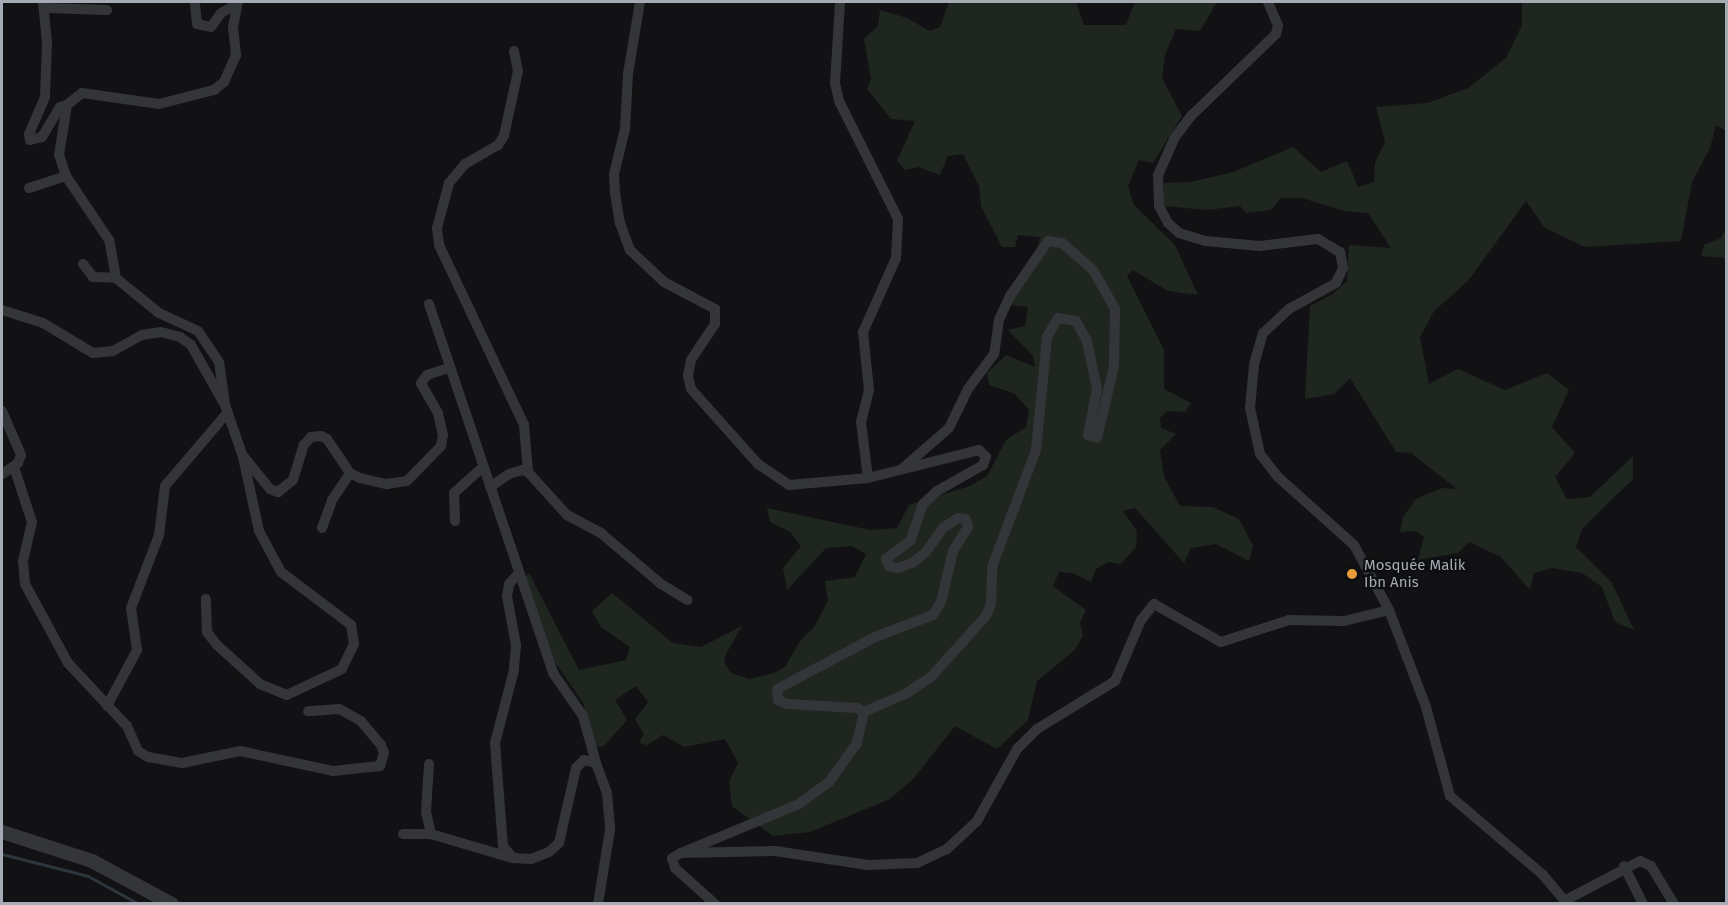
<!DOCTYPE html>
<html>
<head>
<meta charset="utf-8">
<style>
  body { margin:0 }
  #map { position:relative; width:1728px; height:905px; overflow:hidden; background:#121214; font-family:"Fira Sans",sans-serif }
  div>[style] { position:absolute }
  .green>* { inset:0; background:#1f261f }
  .stream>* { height:3px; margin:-1.5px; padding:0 1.5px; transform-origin:1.5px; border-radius:1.5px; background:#2d363c }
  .minor>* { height:10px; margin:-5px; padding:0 5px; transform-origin:5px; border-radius:5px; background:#343539 }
  .tertiary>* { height:14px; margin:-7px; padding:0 7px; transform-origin:7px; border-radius:7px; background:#343539 }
  .dots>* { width:16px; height:16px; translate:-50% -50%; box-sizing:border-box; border:3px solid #0d0e0f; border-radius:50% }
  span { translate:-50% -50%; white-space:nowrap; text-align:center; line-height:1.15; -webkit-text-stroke:4.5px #0d0e0f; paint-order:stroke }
  .poi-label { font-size:15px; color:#a5aab3 }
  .left { translate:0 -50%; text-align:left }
  .frame { position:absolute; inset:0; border:3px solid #a5aab3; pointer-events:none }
</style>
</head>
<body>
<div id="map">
  <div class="green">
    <i style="clip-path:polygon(949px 2px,1076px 2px,1084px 25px,1126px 25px,1135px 2px,1217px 2px,1200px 31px,1176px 29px,1165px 55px,1162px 78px,1182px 116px,1153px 163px,1139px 160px,1128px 186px,1134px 205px,1175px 245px,1198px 295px,1168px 291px,1133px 270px,1127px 276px,1164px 350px,1164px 389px,1191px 403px,1185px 412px,1167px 411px,1160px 418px,1161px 428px,1176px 434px,1160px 450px,1164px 476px,1180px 506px,1213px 507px,1239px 519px,1253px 546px,1249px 561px,1216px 544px,1191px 548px,1184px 563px,1135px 508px,1123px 511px,1137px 531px,1136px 547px,1121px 564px,1108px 562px,1096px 569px,1091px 582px,1073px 573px,1059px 572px,1053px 586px,1086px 610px,1080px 623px,1083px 636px,1075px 650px,1037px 681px,1028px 720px,997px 749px,955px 726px,914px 778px,890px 799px,810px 832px,773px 836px,732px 806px,729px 782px,738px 763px,725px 739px,684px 747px,663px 735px,647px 745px,639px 743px,644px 734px,635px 719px,648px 702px,636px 686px,615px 700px,627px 720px,604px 746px,595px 747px,583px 703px,547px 650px,525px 577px,529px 573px,579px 670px,626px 660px,630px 647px,601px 627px,592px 611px,612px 593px,673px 643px,701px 647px,742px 626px,726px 654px,724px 662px,731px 673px,749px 679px,774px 673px,785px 667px,800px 641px,814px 627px,828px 601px,825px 581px,855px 577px,866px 554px,852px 546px,826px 548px,787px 590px,783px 568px,801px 546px,790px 532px,770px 522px,767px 508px,870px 530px,897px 528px,909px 505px,970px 486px,987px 476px,1006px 440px,1026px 427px,1029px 410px,1015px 394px,989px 385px,987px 373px,1006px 355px,1035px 367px,1033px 356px,1008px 330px,1025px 326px,1028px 307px,1011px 305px,1018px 280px,1033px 269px,1040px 237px,1018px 235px,1015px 247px,1002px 247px,981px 206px,979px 186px,963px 154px,948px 156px,940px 175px,918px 167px,905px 170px,897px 161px,915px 121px,891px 119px,867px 89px,871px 79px,864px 39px,878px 26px,880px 10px,907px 18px,930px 31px,940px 27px)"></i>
    <i style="clip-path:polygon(1522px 2px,1726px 2px,1726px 131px,1716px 125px,1710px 148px,1692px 182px,1681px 241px,1585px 247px,1545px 228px,1526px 201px,1468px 281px,1434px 311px,1420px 337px,1429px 384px,1458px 369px,1505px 390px,1547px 373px,1569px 390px,1552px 427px,1575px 453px,1555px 477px,1567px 499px,1590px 497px,1633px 456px,1633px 479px,1582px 529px,1576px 547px,1612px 583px,1634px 630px,1615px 622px,1602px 587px,1582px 573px,1552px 568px,1534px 573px,1530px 590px,1501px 557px,1469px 542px,1458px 553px,1418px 560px,1424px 537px,1416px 531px,1400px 532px,1403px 517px,1416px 499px,1442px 488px,1457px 489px,1411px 453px,1396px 452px,1350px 378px,1334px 394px,1305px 399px,1310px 306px,1333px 294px,1347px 281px,1349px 245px,1391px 248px,1368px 213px,1344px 211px,1302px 198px,1281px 198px,1271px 210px,1246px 213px,1240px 206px,1206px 210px,1164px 206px,1164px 183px,1191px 182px,1233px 172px,1293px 147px,1321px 172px,1347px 161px,1358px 187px,1374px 182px,1375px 163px,1385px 142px,1376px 107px,1428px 103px,1468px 88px,1506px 58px,1522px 25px)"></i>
    <i style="clip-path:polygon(1726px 228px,1726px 258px,1701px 256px,1704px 245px,1721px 238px)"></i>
  </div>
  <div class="stream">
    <i style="left:2px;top:854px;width:89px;rotate:14.3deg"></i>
    <i style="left:88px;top:876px;width:58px;rotate:28.8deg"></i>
  </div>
  <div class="minor">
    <i style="left:43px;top:2px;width:41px;rotate:84.4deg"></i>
    <i style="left:47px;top:43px;width:54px;rotate:92.1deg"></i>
    <i style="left:45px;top:97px;width:40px;rotate:113.4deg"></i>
    <i style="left:29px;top:134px;width:6px;rotate:81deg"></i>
    <i style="left:30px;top:140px;width:12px;rotate:-14deg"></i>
    <i style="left:42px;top:137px;width:35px;rotate:-59deg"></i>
    <i style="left:60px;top:107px;width:7px;rotate:-16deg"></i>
    <i style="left:640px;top:2px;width:73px;rotate:99.5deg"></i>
    <i style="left:628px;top:74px;width:55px;rotate:93.1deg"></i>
    <i style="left:625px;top:129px;width:46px;rotate:103.7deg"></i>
    <i style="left:614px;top:174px;width:19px;rotate:87deg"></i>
    <i style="left:615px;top:193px;width:30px;rotate:81deg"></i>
    <i style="left:620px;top:223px;width:29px;rotate:70deg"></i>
    <i style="left:630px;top:250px;width:47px;rotate:43.3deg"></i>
    <i style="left:664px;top:282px;width:58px;rotate:27.9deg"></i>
    <i style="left:715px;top:309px;width:15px;rotate:90deg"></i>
    <i style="left:715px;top:324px;width:43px;rotate:123.7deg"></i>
    <i style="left:691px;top:360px;width:16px;rotate:101deg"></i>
    <i style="left:688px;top:376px;width:13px;rotate:77deg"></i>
    <i style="left:691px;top:389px;width:101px;rotate:48.2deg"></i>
    <i style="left:758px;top:464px;width:37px;rotate:34deg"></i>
    <i style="left:789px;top:485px;width:79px;rotate:-5.1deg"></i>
    <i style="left:868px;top:478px;width:114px;rotate:-14.2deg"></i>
    <i style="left:979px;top:450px;width:10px;rotate:45deg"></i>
    <i style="left:986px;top:457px;width:9px;rotate:111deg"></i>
    <i style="left:983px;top:465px;width:53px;rotate:150.5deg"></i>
    <i style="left:937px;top:491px;width:19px;rotate:137deg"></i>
    <i style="left:923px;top:504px;width:39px;rotate:109deg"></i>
    <i style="left:910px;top:541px;width:30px;rotate:143deg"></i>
    <i style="left:886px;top:559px;width:8px;rotate:67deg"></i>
    <i style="left:889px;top:566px;width:9px;rotate:13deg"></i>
    <i style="left:898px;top:568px;width:15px;rotate:-20deg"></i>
    <i style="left:912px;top:563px;width:16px;rotate:-38deg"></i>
    <i style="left:925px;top:553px;width:31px;rotate:-54deg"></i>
    <i style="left:943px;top:528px;width:18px;rotate:-34deg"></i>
    <i style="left:958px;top:518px;width:8px;rotate:7deg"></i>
    <i style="left:966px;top:519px;width:8px;rotate:76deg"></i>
    <i style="left:968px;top:527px;width:28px;rotate:122deg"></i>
    <i style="left:953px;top:551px;width:52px;rotate:103.2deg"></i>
    <i style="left:941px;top:602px;width:15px;rotate:122deg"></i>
    <i style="left:933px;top:615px;width:62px;rotate:159.2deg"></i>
    <i style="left:875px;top:637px;width:111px;rotate:152deg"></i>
    <i style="left:777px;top:689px;width:11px;rotate:85deg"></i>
    <i style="left:778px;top:700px;width:10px;rotate:24deg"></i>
    <i style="left:787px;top:704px;width:70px;rotate:3.3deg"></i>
    <i style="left:857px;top:708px;width:8px;rotate:30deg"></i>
    <i style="left:864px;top:712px;width:32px;rotate:103deg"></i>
    <i style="left:857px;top:743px;width:48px;rotate:125.7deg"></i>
    <i style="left:829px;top:782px;width:37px;rotate:144deg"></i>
    <i style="left:799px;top:804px;width:128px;rotate:157.4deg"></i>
    <i style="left:840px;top:2px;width:81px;rotate:93.5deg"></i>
    <i style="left:835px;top:83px;width:18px;rotate:77deg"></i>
    <i style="left:839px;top:101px;width:132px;rotate:63.4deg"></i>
    <i style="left:898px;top:219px;width:39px;rotate:93deg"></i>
    <i style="left:896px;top:258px;width:81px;rotate:114deg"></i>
    <i style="left:863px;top:332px;width:58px;rotate:84.1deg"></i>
    <i style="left:869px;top:390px;width:33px;rotate:104deg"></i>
    <i style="left:861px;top:422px;width:56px;rotate:82.9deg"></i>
    <i style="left:1268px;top:2px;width:26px;rotate:67deg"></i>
    <i style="left:1278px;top:26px;width:8px;rotate:104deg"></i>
    <i style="left:1276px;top:34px;width:118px;rotate:136deg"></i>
    <i style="left:1191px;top:116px;width:26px;rotate:127deg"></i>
    <i style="left:1175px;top:137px;width:42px;rotate:114.1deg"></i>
    <i style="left:1158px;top:175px;width:31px;rotate:88deg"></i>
    <i style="left:1159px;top:206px;width:19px;rotate:62deg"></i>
    <i style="left:1168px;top:223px;width:15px;rotate:42deg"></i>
    <i style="left:1179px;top:233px;width:28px;rotate:17deg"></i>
    <i style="left:1206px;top:241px;width:54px;rotate:5.3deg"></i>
    <i style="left:1260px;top:246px;width:58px;rotate:-6.9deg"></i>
    <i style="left:1318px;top:239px;width:26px;rotate:31deg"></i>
    <i style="left:1340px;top:252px;width:16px;rotate:79deg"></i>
    <i style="left:1343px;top:268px;width:17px;rotate:115deg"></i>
    <i style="left:1336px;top:283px;width:54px;rotate:151deg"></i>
    <i style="left:1289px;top:309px;width:35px;rotate:137deg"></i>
    <i style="left:1263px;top:333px;width:33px;rotate:106deg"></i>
    <i style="left:1254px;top:365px;width:43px;rotate:95.3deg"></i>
    <i style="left:1250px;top:408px;width:47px;rotate:77.7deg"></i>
    <i style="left:1260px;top:454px;width:29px;rotate:52deg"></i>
    <i style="left:1278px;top:477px;width:102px;rotate:41.8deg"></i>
    <i style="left:1354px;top:545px;width:74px;rotate:61.7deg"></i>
    <i style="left:1389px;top:610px;width:104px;rotate:69.1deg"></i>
    <i style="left:1426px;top:707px;width:92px;rotate:74.9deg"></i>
    <i style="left:1450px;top:796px;width:122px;rotate:40.3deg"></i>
    <i style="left:1543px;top:875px;width:38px;rotate:50deg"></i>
    <i style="left:195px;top:4px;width:20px;rotate:84deg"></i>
    <i style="left:197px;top:24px;width:14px;rotate:12deg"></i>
    <i style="left:211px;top:27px;width:17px;rotate:-54deg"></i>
    <i style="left:221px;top:13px;width:18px;rotate:-29deg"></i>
    <i style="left:46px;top:8px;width:61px;rotate:1.9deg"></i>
    <i style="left:514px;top:51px;width:20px;rotate:79deg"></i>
    <i style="left:518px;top:71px;width:66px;rotate:102.2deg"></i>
    <i style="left:504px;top:136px;width:11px;rotate:124deg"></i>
    <i style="left:498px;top:145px;width:38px;rotate:150deg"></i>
    <i style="left:465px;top:164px;width:25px;rotate:130deg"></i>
    <i style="left:449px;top:183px;width:47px;rotate:104.9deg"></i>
    <i style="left:437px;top:228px;width:17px;rotate:83deg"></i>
    <i style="left:439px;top:245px;width:199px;rotate:64.7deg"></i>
    <i style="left:524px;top:425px;width:47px;rotate:85.1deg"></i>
    <i style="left:29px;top:188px;width:39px;rotate:-18deg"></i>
    <i style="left:83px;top:264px;width:16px;rotate:52deg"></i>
    <i style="left:93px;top:277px;width:23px;rotate:2deg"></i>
    <i style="left:429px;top:304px;width:389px;rotate:71.4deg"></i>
    <i style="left:553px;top:673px;width:52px;rotate:55.1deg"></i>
    <i style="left:583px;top:716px;width:49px;rotate:74.5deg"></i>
    <i style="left:2px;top:310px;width:43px;rotate:17.6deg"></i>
    <i style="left:43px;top:323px;width:58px;rotate:31deg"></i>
    <i style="left:93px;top:353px;width:20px;rotate:-6deg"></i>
    <i style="left:113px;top:351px;width:33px;rotate:-29deg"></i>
    <i style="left:142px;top:335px;width:19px;rotate:-9deg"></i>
    <i style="left:161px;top:332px;width:20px;rotate:15deg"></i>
    <i style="left:180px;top:337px;width:14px;rotate:36deg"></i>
    <i style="left:191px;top:345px;width:69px;rotate:60.5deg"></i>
    <i style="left:225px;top:405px;width:55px;rotate:70.9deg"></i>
    <i style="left:243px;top:457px;width:76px;rotate:77.8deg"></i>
    <i style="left:259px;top:531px;width:47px;rotate:61.8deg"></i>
    <i style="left:281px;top:572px;width:88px;rotate:37.1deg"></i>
    <i style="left:351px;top:625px;width:19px;rotate:81deg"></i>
    <i style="left:354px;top:644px;width:28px;rotate:116deg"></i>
    <i style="left:342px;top:669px;width:61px;rotate:154.7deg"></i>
    <i style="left:287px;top:695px;width:29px;rotate:-158deg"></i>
    <i style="left:260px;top:684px;width:58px;rotate:-137.8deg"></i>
    <i style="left:217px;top:645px;width:16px;rotate:-128deg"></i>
    <i style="left:207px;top:632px;width:33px;rotate:-92deg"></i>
    <i style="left:225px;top:404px;width:42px;rotate:-98.1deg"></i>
    <i style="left:219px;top:362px;width:37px;rotate:-124deg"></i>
    <i style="left:198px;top:331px;width:43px;rotate:-155.2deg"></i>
    <i style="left:159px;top:313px;width:55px;rotate:-140.9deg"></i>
    <i style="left:116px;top:278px;width:39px;rotate:-100deg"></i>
    <i style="left:109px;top:240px;width:77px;rotate:-123.9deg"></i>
    <i style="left:66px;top:176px;width:22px;rotate:-108deg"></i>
    <i style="left:59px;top:155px;width:51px;rotate:-80.9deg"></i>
    <i style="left:67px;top:105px;width:19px;rotate:-39deg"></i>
    <i style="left:82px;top:93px;width:78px;rotate:8.1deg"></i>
    <i style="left:159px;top:104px;width:57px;rotate:-14.3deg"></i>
    <i style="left:214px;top:90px;width:13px;rotate:-39deg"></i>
    <i style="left:224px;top:82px;width:30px;rotate:-66deg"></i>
    <i style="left:236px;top:55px;width:28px;rotate:-96deg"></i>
    <i style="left:233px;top:27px;width:25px;rotate:-79deg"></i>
    <i style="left:2px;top:411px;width:48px;rotate:66.6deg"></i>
    <i style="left:21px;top:455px;width:9px;rotate:111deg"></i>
    <i style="left:18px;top:463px;width:19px;rotate:145deg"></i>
    <i style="left:244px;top:457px;width:41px;rotate:50.9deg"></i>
    <i style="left:270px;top:489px;width:9px;rotate:21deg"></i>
    <i style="left:278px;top:492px;width:19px;rotate:-39deg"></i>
    <i style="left:293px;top:480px;width:37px;rotate:-73deg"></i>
    <i style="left:304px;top:445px;width:11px;rotate:-49deg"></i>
    <i style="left:311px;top:437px;width:10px;rotate:-6deg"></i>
    <i style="left:321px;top:436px;width:7px;rotate:27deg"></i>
    <i style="left:327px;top:439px;width:41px;rotate:55.9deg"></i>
    <i style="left:350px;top:473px;width:11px;rotate:27deg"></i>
    <i style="left:360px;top:478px;width:28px;rotate:13deg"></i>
    <i style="left:387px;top:484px;width:20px;rotate:-9deg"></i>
    <i style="left:407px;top:481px;width:49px;rotate:-45.8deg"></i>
    <i style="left:441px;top:446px;width:11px;rotate:-80deg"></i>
    <i style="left:443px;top:435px;width:23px;rotate:-103deg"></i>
    <i style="left:438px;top:413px;width:34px;rotate:-120deg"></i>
    <i style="left:421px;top:383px;width:10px;rotate:-53deg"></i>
    <i style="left:427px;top:375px;width:22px;rotate:-18deg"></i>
    <i style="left:14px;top:467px;width:58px;rotate:71.9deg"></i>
    <i style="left:32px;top:522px;width:40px;rotate:103deg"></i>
    <i style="left:23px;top:561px;width:23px;rotate:85deg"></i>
    <i style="left:25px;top:584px;width:90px;rotate:61.4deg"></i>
    <i style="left:68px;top:663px;width:86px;rotate:46.9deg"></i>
    <i style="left:127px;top:726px;width:27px;rotate:66deg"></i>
    <i style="left:138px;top:751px;width:12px;rotate:31deg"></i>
    <i style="left:148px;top:757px;width:35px;rotate:10deg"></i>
    <i style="left:182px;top:763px;width:59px;rotate:-11.7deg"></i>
    <i style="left:240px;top:751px;width:95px;rotate:12.1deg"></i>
    <i style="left:333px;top:771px;width:47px;rotate:-6.1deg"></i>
    <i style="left:380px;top:766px;width:14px;rotate:-73deg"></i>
    <i style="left:384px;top:753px;width:9px;rotate:-111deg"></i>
    <i style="left:381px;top:745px;width:31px;rotate:-130deg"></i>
    <i style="left:361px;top:721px;width:25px;rotate:-151deg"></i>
    <i style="left:339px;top:709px;width:31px;rotate:176deg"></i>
    <i style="left:490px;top:487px;width:23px;rotate:-34deg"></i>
    <i style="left:509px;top:474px;width:14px;rotate:-17deg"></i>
    <i style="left:522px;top:470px;width:6px;rotate:18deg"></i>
    <i style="left:528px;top:472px;width:58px;rotate:47.8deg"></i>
    <i style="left:567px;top:515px;width:40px;rotate:28deg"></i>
    <i style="left:602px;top:534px;width:77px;rotate:40.3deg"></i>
    <i style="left:661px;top:584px;width:31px;rotate:31deg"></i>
    <i style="left:455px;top:521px;width:28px;rotate:-92deg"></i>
    <i style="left:454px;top:493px;width:39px;rotate:-42deg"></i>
    <i style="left:322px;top:528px;width:30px;rotate:-70deg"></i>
    <i style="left:332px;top:500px;width:32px;rotate:-56deg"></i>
    <i style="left:518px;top:574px;width:13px;rotate:132deg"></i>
    <i style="left:509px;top:584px;width:12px;rotate:99deg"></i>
    <i style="left:507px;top:596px;width:50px;rotate:79.6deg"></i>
    <i style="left:516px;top:645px;width:25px;rotate:95deg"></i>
    <i style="left:514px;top:670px;width:75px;rotate:104.6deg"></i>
    <i style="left:495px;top:743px;width:103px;rotate:85.6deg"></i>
    <i style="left:503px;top:846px;width:16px;rotate:50deg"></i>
    <i style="left:513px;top:858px;width:18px;rotate:3deg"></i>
    <i style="left:531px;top:859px;width:19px;rotate:-21deg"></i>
    <i style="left:549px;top:852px;width:13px;rotate:-42deg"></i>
    <i style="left:559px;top:843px;width:77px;rotate:-77.2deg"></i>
    <i style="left:576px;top:768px;width:11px;rotate:-45deg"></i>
    <i style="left:584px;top:760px;width:12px;rotate:14deg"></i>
    <i style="left:596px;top:763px;width:32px;rotate:70deg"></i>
    <i style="left:607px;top:793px;width:37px;rotate:85deg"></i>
    <i style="left:610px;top:830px;width:75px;rotate:99.2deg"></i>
    <i style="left:107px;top:706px;width:64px;rotate:-61.8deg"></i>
    <i style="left:137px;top:650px;width:42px;rotate:-98.1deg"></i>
    <i style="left:131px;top:608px;width:78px;rotate:-69deg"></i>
    <i style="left:159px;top:535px;width:49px;rotate:-83deg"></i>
    <i style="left:165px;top:486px;width:97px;rotate:-49.6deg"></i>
    <i style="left:864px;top:712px;width:47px;rotate:-23.8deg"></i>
    <i style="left:907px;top:693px;width:29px;rotate:-34deg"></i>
    <i style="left:931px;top:677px;width:82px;rotate:-48deg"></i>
    <i style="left:986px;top:616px;width:13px;rotate:-67deg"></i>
    <i style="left:991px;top:604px;width:37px;rotate:-88deg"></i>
    <i style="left:992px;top:567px;width:125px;rotate:-69.4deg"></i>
    <i style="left:1036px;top:450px;width:114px;rotate:-84.4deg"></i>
    <i style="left:1047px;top:337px;width:22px;rotate:-60deg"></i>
    <i style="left:1058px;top:318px;width:18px;rotate:9deg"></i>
    <i style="left:1076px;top:321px;width:23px;rotate:61deg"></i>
    <i style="left:1087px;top:341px;width:49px;rotate:78.2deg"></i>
    <i style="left:1097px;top:389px;width:47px;rotate:101.1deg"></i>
    <i style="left:1088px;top:435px;width:9px;rotate:18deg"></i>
    <i style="left:1097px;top:438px;width:74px;rotate:-76.7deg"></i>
    <i style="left:1114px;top:366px;width:57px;rotate:-89deg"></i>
    <i style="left:1115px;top:309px;width:45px;rotate:-119.4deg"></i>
    <i style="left:1093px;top:270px;width:41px;rotate:-138.9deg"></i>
    <i style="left:1062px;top:243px;width:14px;rotate:-172deg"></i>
    <i style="left:1048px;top:241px;width:67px;rotate:124.6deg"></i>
    <i style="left:1010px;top:296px;width:26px;rotate:115deg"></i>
    <i style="left:999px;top:320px;width:34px;rotate:98deg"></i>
    <i style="left:994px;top:354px;width:44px;rotate:126.6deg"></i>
    <i style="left:968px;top:389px;width:43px;rotate:116deg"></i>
    <i style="left:949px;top:428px;width:61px;rotate:139deg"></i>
    <i style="left:429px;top:764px;width:48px;rotate:93.6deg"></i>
    <i style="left:426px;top:812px;width:23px;rotate:77deg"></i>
    <i style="left:403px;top:834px;width:28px"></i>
    <i style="left:431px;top:834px;width:81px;rotate:16.4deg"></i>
    <i style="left:1624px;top:866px;width:42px;rotate:63.4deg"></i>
    <i style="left:1566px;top:900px;width:84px;rotate:-27.8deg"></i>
    <i style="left:1640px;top:861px;width:12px;rotate:24deg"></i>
    <i style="left:1651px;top:866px;width:44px;rotate:58.8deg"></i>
    <i style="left:715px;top:904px;width:54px;rotate:-138deg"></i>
    <i style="left:675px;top:868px;width:10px;rotate:-107deg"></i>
    <i style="left:672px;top:858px;width:10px;rotate:-29deg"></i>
    <i style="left:681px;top:853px;width:94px;rotate:-1.2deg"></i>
    <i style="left:775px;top:851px;width:94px;rotate:8.6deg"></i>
    <i style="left:868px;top:865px;width:49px;rotate:-2.3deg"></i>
    <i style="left:917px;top:863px;width:33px;rotate:-25deg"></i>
    <i style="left:947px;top:849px;width:41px;rotate:-43deg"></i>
    <i style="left:977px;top:821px;width:82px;rotate:-60.9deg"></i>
    <i style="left:1017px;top:749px;width:28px;rotate:-45deg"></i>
    <i style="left:1037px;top:729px;width:92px;rotate:-31.6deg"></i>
    <i style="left:1115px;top:681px;width:66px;rotate:-66.9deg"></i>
    <i style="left:1141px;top:620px;width:21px;rotate:-51deg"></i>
    <i style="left:1154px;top:604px;width:77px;rotate:29.6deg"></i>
    <i style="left:1221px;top:642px;width:71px;rotate:-17.9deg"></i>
    <i style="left:1289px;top:620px;width:55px;rotate:1deg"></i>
    <i style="left:1344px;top:621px;width:46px;rotate:-13.7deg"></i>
  </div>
  <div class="tertiary">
    <i style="left:2px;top:832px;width:95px;rotate:17.9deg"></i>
    <i style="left:92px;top:861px;width:91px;rotate:28.3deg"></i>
  </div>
  <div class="dots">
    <i style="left:1352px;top:574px;background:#e59e39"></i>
  </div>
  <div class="poi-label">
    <span class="left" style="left:1364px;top:574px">Mosquée Malik<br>Ibn Anis</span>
  </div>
  <div class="frame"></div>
</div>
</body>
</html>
